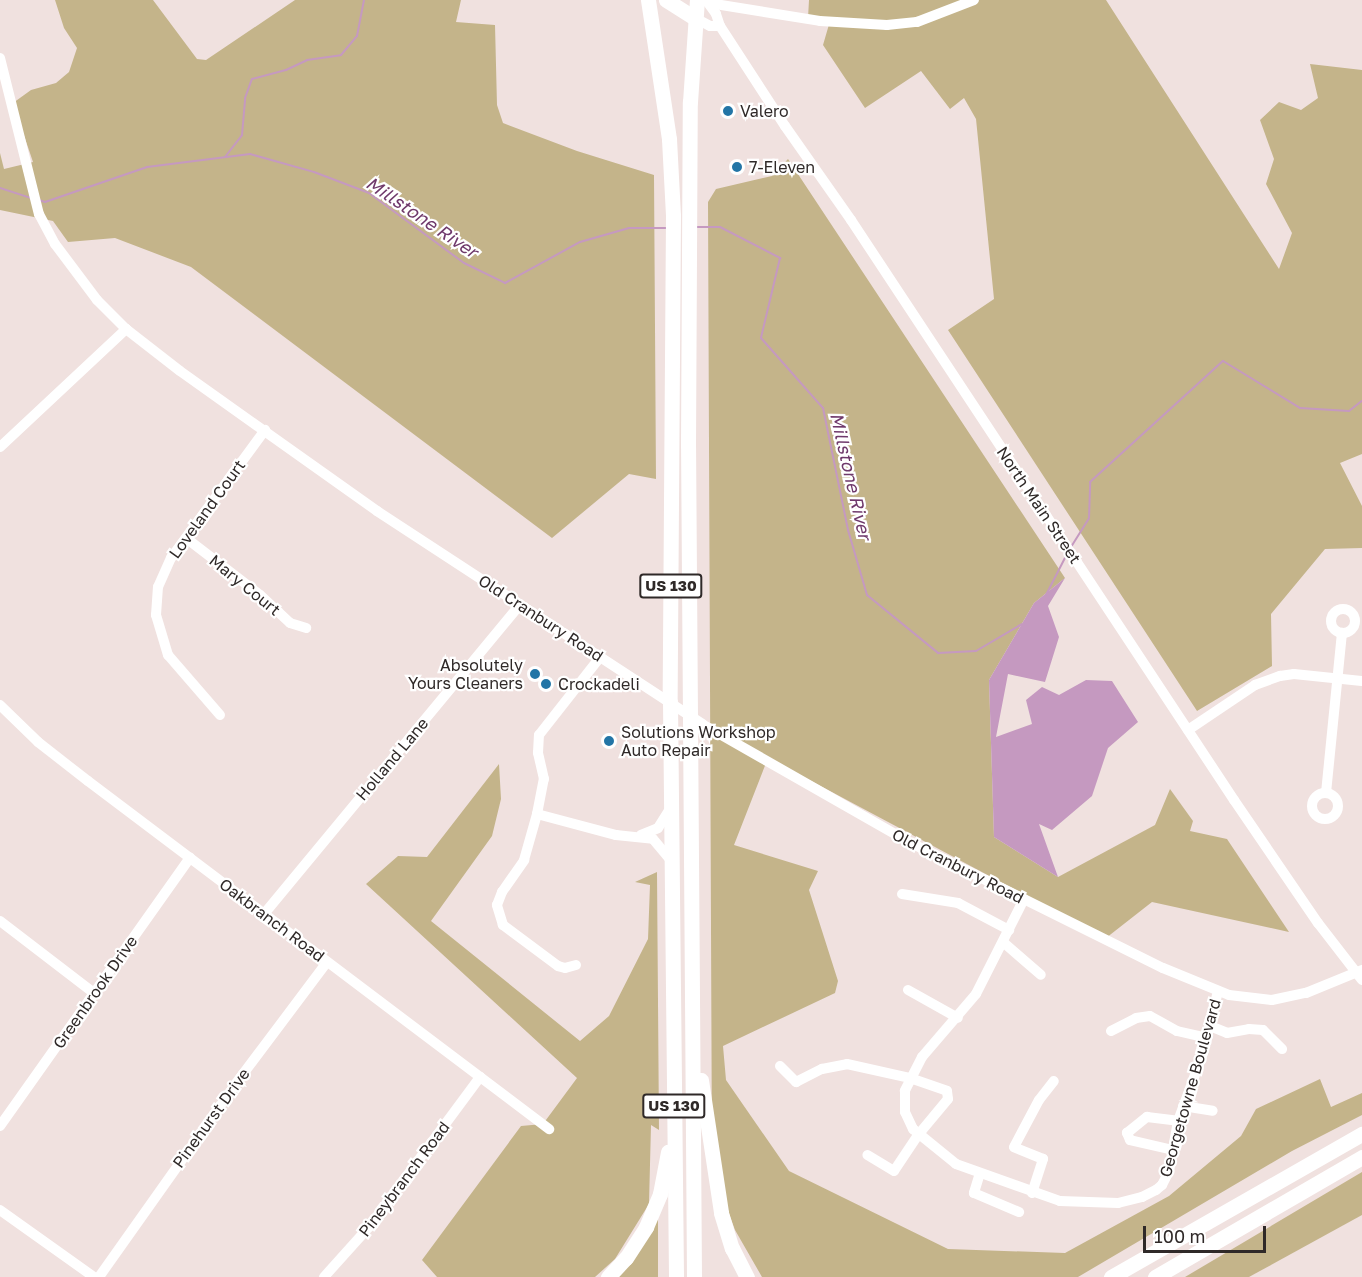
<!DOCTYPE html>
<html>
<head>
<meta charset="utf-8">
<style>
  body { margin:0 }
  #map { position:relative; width:1362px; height:1277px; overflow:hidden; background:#f0e1df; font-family:"Golos Text",sans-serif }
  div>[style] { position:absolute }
  .green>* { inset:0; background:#c4b48a }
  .water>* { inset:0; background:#c599c0 }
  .stream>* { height:2px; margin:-1px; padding:0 1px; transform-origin:1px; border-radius:1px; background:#c599c0 }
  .minor>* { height:10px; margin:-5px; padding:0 5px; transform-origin:5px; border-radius:5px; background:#fff }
  .minor>.ring { margin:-5px; padding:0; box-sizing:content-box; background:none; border:10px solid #fff; border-radius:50% }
  .highway>* { height:15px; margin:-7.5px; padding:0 7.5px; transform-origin:7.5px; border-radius:7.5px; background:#fff }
  .dots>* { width:16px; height:16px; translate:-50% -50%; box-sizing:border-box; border:3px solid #fff; border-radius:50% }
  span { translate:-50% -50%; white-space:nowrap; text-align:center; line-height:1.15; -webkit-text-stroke:4.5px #fff; paint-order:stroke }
  .shield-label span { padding:2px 4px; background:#fff; border:2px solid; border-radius:4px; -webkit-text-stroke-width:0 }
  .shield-label { font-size:15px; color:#2f2928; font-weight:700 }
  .poi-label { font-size:16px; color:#2f2928 }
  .left { translate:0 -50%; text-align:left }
  .right { translate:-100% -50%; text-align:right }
  .street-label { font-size:16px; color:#2f2928 }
  .water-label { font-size:18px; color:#6f396b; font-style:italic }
  .scale { position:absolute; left:1143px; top:1226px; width:123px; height:27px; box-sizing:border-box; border:3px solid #2f2928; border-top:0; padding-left:8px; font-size:18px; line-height:21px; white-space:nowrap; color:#2f2928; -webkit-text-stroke:4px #fff; paint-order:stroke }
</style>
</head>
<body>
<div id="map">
  <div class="green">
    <i style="clip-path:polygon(55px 0,153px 0,197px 59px,206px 60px,295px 0,461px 0,456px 22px,495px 25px,497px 105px,503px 123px,577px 151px,654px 175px,656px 479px,629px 474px,552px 538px,191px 267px,115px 238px,68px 242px,53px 221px,0 210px,0 153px,4px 169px,33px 162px,13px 103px,31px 90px,56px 83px,69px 72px,77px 48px,64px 28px)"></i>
    <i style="clip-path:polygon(809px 0,1106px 0,1279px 269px,1292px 233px,1266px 184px,1274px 159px,1260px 120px,1279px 102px,1301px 110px,1318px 98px,1310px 64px,1362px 70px,1362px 454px,1340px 463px,1362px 506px,1362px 548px,1325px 549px,1271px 614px,1272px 666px,1197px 711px,948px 330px,994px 299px,976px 119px,964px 98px,950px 109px,921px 71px,865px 108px,823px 45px,830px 21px,808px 18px)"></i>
    <i style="clip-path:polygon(788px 159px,1065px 578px,1034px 603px,989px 680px,994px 837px,1058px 877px,1155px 825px,1170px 789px,1193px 821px,1190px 831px,1227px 839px,1289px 932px,1152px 902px,1106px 938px,768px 758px,734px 845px,818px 871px,809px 890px,838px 981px,835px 993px,723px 1046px,726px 1080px,789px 1171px,948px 1249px,1065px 1253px,1169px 1196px,1241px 1136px,1256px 1109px,1320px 1079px,1331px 1107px,1362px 1093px,1362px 1115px,1292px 1151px,1078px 1277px,762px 1277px,735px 1230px,712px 1167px,708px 202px,716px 189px,772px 176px)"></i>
    <i style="clip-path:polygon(499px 764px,501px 799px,492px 836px,431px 921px,580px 1041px,609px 1016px,648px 939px,650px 885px,635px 882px,657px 872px,659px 1130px,651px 1125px,649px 1204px,615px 1259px,595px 1277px,437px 1277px,422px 1260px,521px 1126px,543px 1124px,577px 1078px,366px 884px,398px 856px,427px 857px)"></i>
    <i style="clip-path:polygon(1362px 1172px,1362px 1215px,1249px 1277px,1185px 1277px)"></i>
    <i style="clip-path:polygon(658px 1215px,658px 1277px,617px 1277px)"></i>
  </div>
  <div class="water">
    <i style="clip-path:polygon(1065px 578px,1048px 606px,1059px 637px,1045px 682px,1008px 674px,996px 737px,1032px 724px,1026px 700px,1042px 687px,1059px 695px,1086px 680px,1112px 681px,1138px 722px,1108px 748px,1092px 796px,1052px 830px,1039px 824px,1058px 877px,994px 837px,989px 680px,1034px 603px)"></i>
  </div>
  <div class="stream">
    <i style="left:225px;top:157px;width:28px;rotate:-52deg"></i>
    <i style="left:242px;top:135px;width:37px;rotate:-85deg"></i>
    <i style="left:245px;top:98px;width:20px;rotate:-70deg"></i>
    <i style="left:252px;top:79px;width:35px;rotate:-15deg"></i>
    <i style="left:286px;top:70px;width:23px;rotate:-25deg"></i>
    <i style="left:307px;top:60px;width:34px;rotate:-8deg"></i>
    <i style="left:341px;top:55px;width:25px;rotate:-50deg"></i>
    <i style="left:357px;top:36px;width:37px;rotate:-79deg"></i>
    <i style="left:0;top:188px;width:32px;rotate:18deg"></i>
    <i style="left:39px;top:200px;width:6px;rotate:18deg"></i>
    <i style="left:45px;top:202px;width:108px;rotate:-18.9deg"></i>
    <i style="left:147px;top:167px;width:104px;rotate:-7.2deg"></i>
    <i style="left:250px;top:154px;width:66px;rotate:15.7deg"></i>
    <i style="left:314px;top:172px;width:59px;rotate:20.9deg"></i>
    <i style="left:369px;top:193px;width:118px;rotate:36.4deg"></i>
    <i style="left:464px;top:263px;width:46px;rotate:26deg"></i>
    <i style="left:505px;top:283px;width:85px;rotate:-28.7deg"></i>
    <i style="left:580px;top:242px;width:51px;rotate:-15.9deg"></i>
    <i style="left:629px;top:228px;width:38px"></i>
    <i style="left:694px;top:227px;width:26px"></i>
    <i style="left:720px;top:227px;width:68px;rotate:27.3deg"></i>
    <i style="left:780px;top:258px;width:82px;rotate:103.4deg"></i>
    <i style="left:761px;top:338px;width:94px;rotate:48.5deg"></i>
    <i style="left:823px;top:408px;width:125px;rotate:78.4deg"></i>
    <i style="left:848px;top:530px;width:68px;rotate:73.7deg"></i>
    <i style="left:867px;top:595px;width:92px;rotate:39.2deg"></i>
    <i style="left:938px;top:653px;width:38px;rotate:-3deg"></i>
    <i style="left:976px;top:651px;width:53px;rotate:-30.4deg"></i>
    <i style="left:1071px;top:547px;width:34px;rotate:-58deg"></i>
    <i style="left:1089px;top:518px;width:36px;rotate:-88deg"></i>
    <i style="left:1090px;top:482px;width:180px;rotate:-42.3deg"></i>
    <i style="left:1223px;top:361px;width:90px;rotate:31.4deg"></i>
    <i style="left:1300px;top:408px;width:49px;rotate:3.5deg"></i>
    <i style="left:1349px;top:411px;width:16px;rotate:-38deg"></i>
    <i style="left:1046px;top:595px;width:46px;rotate:-62.9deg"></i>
  </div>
  <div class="minor">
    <i style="left:706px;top:0;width:17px;rotate:54deg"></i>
    <i style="left:716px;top:14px;width:13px;rotate:72deg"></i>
    <i style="left:720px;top:26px;width:119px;rotate:57deg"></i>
    <i style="left:785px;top:126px;width:115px;rotate:54.9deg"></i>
    <i style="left:851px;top:220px;width:695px;rotate:56.56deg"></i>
    <i style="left:1234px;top:800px;width:149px;rotate:55.7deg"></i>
    <i style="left:1318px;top:923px;width:72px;rotate:52.3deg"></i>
    <i style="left:709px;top:3px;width:112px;rotate:9.2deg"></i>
    <i style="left:820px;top:21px;width:67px;rotate:3.4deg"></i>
    <i style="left:887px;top:25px;width:30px;rotate:-6deg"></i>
    <i style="left:917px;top:22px;width:61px;rotate:-21.1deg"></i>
    <i style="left:695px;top:18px;width:17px;rotate:28deg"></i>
    <i style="left:710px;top:26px;width:10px"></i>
    <i style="left:0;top:58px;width:161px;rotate:76deg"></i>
    <i style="left:39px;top:214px;width:34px;rotate:62deg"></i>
    <i style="left:55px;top:244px;width:70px;rotate:53.1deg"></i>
    <i style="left:97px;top:300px;width:41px;rotate:45deg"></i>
    <i style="left:126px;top:329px;width:68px;rotate:37.9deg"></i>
    <i style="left:180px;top:371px;width:242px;rotate:35.4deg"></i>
    <i style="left:377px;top:511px;width:389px;rotate:33.2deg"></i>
    <i style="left:702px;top:724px;width:241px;rotate:29.7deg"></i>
    <i style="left:911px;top:843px;width:281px;rotate:26.4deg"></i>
    <i style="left:1163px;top:968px;width:71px;rotate:22.2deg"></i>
    <i style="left:1229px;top:995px;width:43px;rotate:6.6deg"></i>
    <i style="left:1272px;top:1000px;width:35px;rotate:-12deg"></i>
    <i style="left:1306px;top:993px;width:61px;rotate:-22.3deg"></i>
    <i style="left:0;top:447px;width:173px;rotate:-43.1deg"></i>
    <i style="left:186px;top:538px;width:93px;rotate:37.6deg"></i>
    <i style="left:260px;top:595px;width:41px;rotate:43deg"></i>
    <i style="left:290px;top:623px;width:17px;rotate:17deg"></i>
    <i class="ring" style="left:1331px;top:609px;width:14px;height:14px"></i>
    <i style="left:0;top:705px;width:53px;rotate:44.2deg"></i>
    <i style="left:38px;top:742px;width:63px;rotate:38deg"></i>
    <i style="left:88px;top:781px;width:578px;rotate:37.05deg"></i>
    <i style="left:220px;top:715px;width:79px;rotate:-130.9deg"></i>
    <i style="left:168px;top:655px;width:42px;rotate:-106.7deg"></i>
    <i style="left:156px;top:615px;width:28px;rotate:-86deg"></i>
    <i style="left:158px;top:587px;width:32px;rotate:-66deg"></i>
    <i style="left:171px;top:558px;width:159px;rotate:-53.7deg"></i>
    <i style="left:1188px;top:730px;width:81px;rotate:-33.9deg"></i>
    <i style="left:1255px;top:685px;width:27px;rotate:-20deg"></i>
    <i style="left:1280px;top:676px;width:14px;rotate:-8deg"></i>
    <i style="left:1294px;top:674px;width:68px;rotate:5.9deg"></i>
    <i class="ring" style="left:1312px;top:793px;width:16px;height:16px"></i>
    <i style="left:1326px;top:793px;width:161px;rotate:-84.3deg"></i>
    <i style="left:537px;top:814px;width:82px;rotate:14.9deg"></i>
    <i style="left:616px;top:835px;width:37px;rotate:6deg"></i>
    <i style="left:653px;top:839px;width:30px;rotate:50deg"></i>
    <i style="left:641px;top:835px;width:18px;rotate:-22deg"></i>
    <i style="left:658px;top:828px;width:22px;rotate:-58deg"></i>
    <i style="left:902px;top:894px;width:57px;rotate:9.1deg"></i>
    <i style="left:958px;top:903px;width:58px;rotate:27.9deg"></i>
    <i style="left:1024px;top:899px;width:106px;rotate:116.8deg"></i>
    <i style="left:976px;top:994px;width:83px;rotate:130.6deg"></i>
    <i style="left:922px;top:1057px;width:38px;rotate:117deg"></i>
    <i style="left:905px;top:1091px;width:21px;rotate:90deg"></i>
    <i style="left:905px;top:1112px;width:19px;rotate:65deg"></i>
    <i style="left:913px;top:1129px;width:55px;rotate:39.1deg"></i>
    <i style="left:956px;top:1164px;width:110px;rotate:19.6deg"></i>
    <i style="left:1060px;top:1201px;width:58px;rotate:2deg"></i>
    <i style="left:1118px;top:1203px;width:25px;rotate:-14deg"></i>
    <i style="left:1142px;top:1197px;width:16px;rotate:-27deg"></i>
    <i style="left:1156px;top:1190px;width:8px;rotate:-40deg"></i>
    <i style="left:1162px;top:1185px;width:16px;rotate:-63deg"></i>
    <i style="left:1169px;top:1171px;width:51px;rotate:-79.8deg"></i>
    <i style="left:1178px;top:1121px;width:72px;rotate:-69.8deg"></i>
    <i style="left:1203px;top:1053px;width:64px;rotate:-76.4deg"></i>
    <i style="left:264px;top:914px;width:402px;rotate:-50.4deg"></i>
    <i style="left:0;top:921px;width:120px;rotate:37.5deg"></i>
    <i style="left:1003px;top:942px;width:50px;rotate:41deg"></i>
    <i style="left:576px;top:965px;width:11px;rotate:165deg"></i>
    <i style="left:565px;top:968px;width:7px;rotate:-164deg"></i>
    <i style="left:558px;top:966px;width:69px;rotate:-143.3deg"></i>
    <i style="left:503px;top:925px;width:21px;rotate:-107deg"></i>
    <i style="left:497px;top:905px;width:14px;rotate:-69deg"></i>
    <i style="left:502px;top:892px;width:39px;rotate:-55deg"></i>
    <i style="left:524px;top:860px;width:48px;rotate:-74.2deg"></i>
    <i style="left:537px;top:814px;width:36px;rotate:-79deg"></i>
    <i style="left:544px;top:779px;width:27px;rotate:-103deg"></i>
    <i style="left:538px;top:753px;width:18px;rotate:-87deg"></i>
    <i style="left:539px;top:735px;width:100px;rotate:-51.9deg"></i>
    <i style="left:908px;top:990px;width:57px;rotate:29.2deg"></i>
    <i style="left:1210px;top:1026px;width:18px;rotate:22deg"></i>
    <i style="left:1227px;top:1033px;width:22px;rotate:-10deg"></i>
    <i style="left:1249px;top:1029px;width:14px;rotate:4deg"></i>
    <i style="left:1263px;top:1030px;width:27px;rotate:45deg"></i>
    <i style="left:1111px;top:1031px;width:28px;rotate:-27deg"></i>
    <i style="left:1136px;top:1018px;width:14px;rotate:-8deg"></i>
    <i style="left:1150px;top:1016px;width:31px;rotate:29deg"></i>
    <i style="left:1177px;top:1031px;width:31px;rotate:13deg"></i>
    <i style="left:780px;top:1066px;width:23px;rotate:45deg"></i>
    <i style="left:796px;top:1082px;width:29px;rotate:-27deg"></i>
    <i style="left:822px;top:1069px;width:25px;rotate:-11deg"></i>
    <i style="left:847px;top:1064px;width:65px;rotate:12.5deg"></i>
    <i style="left:910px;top:1078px;width:39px;rotate:19deg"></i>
    <i style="left:947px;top:1091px;width:8px;rotate:83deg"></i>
    <i style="left:948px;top:1099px;width:47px;rotate:129.8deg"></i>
    <i style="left:918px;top:1135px;width:43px;rotate:123.7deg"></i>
    <i style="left:894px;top:1171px;width:31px;rotate:-149deg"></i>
    <i style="left:1183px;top:1106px;width:30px;rotate:9deg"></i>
    <i style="left:0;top:1126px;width:329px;rotate:-54.7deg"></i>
    <i style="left:1173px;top:1150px;width:44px;rotate:-166.9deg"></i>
    <i style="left:1130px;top:1140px;width:8px;rotate:-113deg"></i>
    <i style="left:1127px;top:1133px;width:26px;rotate:-39deg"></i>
    <i style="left:1147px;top:1117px;width:31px;rotate:7deg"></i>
    <i style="left:980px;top:1173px;width:21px;rotate:107deg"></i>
    <i style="left:974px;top:1193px;width:49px;rotate:22.9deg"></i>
    <i style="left:1032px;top:1193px;width:36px;rotate:-72deg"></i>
    <i style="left:1043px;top:1159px;width:31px;rotate:-158deg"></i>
    <i style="left:1014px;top:1147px;width:53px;rotate:-62deg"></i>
    <i style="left:1039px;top:1100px;width:24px;rotate:-52deg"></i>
    <i style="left:0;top:1210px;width:115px;rotate:35.5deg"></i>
    <i style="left:99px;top:1277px;width:234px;rotate:-54.7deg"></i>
    <i style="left:234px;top:1086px;width:155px;rotate:-53.1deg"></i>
    <i style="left:324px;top:1277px;width:67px;rotate:-48deg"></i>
    <i style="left:369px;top:1227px;width:187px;rotate:-53.5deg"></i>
  </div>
  <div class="highway">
    <i style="left:648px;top:0;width:141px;rotate:81.4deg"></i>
    <i style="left:669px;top:139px;width:77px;rotate:87deg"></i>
    <i style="left:673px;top:216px;width:486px;rotate:90.4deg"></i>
    <i style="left:670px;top:702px;width:575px;rotate:89.4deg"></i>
    <i style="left:666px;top:0;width:34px;rotate:32deg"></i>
    <i style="left:701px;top:1080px;width:134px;rotate:81.4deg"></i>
    <i style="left:721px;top:1213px;width:37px;rotate:73deg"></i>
    <i style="left:732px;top:1248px;width:33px;rotate:63deg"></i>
    <i style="left:608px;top:1277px;width:26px;rotate:-47deg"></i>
    <i style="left:626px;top:1258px;width:37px;rotate:-57deg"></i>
    <i style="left:646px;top:1227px;width:36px;rotate:-67deg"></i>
    <i style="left:660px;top:1194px;width:43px;rotate:-79.2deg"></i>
    <i style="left:694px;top:1277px;width:831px;rotate:-90.41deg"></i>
    <i style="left:688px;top:446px;width:344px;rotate:-89.7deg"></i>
    <i style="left:690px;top:102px;width:102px;rotate:-86.1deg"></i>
    <i style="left:1111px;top:1277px;width:289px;rotate:-29.7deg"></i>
    <i style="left:1155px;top:1277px;width:239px;rotate:-30.1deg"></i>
  </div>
  <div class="dots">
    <i style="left:728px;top:111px;background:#2375a6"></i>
    <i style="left:737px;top:167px;background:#2375a6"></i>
    <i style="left:535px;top:674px;background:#2375a6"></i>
    <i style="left:546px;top:684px;background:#2375a6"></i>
    <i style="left:609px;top:741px;background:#2375a6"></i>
  </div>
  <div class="shield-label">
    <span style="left:671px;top:586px">US 130</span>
    <span style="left:674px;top:1106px">US 130</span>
  </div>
  <div class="poi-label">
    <span class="left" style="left:740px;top:111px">Valero</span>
    <span class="left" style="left:749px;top:167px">7-Eleven</span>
    <span class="right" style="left:523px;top:674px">Absolutely<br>Yours Cleaners</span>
    <span class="left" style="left:558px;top:684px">Crockadeli</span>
    <span class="left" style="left:621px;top:741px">Solutions Workshop<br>Auto Repair</span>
  </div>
  <div class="street-label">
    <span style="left:1039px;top:505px;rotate:56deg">North Main Street</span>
    <span style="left:207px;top:509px;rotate:-54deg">Loveland Court</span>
    <span style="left:245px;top:585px;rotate:39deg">Mary Court</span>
    <span style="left:541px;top:618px;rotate:33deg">Old Cranbury Road</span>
    <span style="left:392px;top:759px;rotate:-50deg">Holland Lane</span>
    <span style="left:958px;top:866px;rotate:27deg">Old Cranbury Road</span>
    <span style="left:272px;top:920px;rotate:37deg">Oakbranch Road</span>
    <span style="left:95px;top:992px;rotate:-55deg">Greenbrook Drive</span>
    <span style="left:1190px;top:1088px;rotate:-74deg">Georgetowne Boulevard</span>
    <span style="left:211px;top:1118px;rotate:-54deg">Pinehurst Drive</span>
    <span style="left:404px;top:1179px;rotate:-53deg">Pineybranch Road</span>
  </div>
  <div class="water-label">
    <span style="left:422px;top:217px;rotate:34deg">Millstone River</span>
    <span style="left:851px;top:476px;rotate:77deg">Millstone River</span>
  </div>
  <div class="scale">100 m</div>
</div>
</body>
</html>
